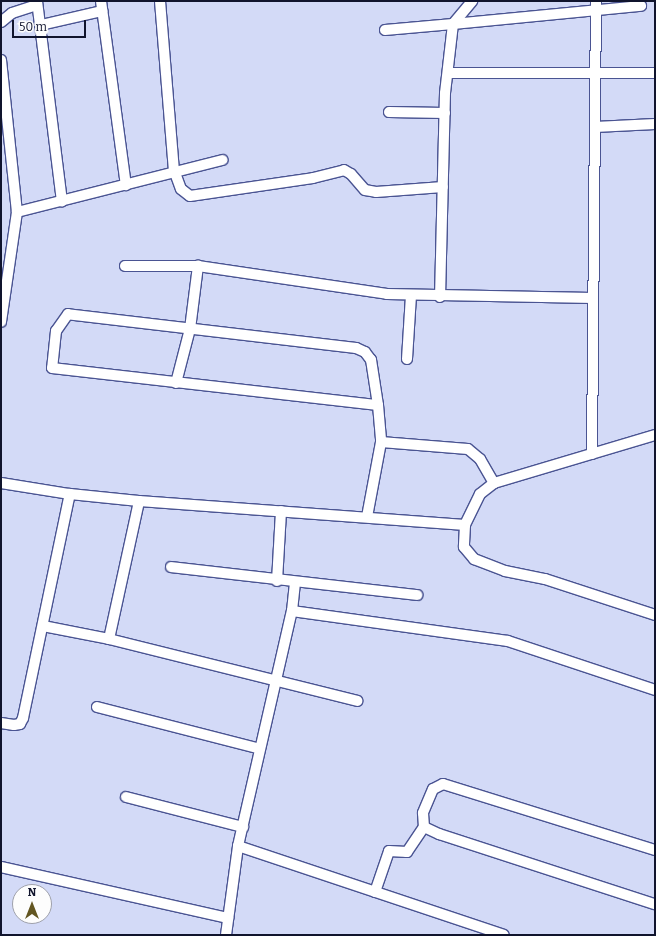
<!DOCTYPE html>
<html>
<head>
<meta charset="utf-8">
<style>
  body { margin:0 }
  #map { position:relative; width:656px; height:936px; overflow:hidden; background:#d3daf7; font-family:Bitter,serif }
  div>[style] { position:absolute }
  .roads { filter:drop-shadow(1px 0 #4a5492) drop-shadow(-1px 0 #4a5492) drop-shadow(0 1px #4a5492) drop-shadow(0 -1px #4a5492) }
  .minor>* { height:10px; margin:-5px; padding:0 5px; transform-origin:5px; border-radius:5px; background:#fff }
  span { translate:-50% -50%; white-space:nowrap; text-align:center; line-height:1.15; -webkit-text-stroke:4px #fdfdfd; paint-order:stroke }
  .frame { position:absolute; inset:0; border:2px solid #10142d; pointer-events:none }
  .north { position:absolute; left:12px; top:884px; width:40px; height:40px; box-sizing:border-box; background:#fdfdfd; border:1px solid #9ea0aa; border-radius:50%; rotate:0deg; font-size:11px; font-weight:700; line-height:16px; text-align:center; color:#10142d }
  .north::after { content:''; display:block; margin:auto; width:14px; height:18px; background:#635622; clip-path:polygon(50% 0,100% 100%,50% 72%,0 100%) }
  .scale { position:absolute; left:12px; top:20px; width:74px; height:18px; box-sizing:border-box; border:2px solid #10142d; border-top:0; padding-left:5px; font-size:12px; line-height:14px; white-space:nowrap; color:#10142d; -webkit-text-stroke:3px #fdfdfd; paint-order:stroke }
</style>
</head>
<body>
<div id="map">
  <div class="roads">
    <div class="minor">
      <i style="left:37px;top:1px;width:202px;rotate:82.9deg"></i>
      <i style="left:101px;top:1px;width:186px;rotate:82.3deg"></i>
      <i style="left:160px;top:1px;width:170px;rotate:85.3deg"></i>
      <i style="left:174px;top:170px;width:20px;rotate:70deg"></i>
      <i style="left:181px;top:189px;width:11px;rotate:38deg"></i>
      <i style="left:190px;top:196px;width:124px;rotate:-8.3deg"></i>
      <i style="left:313px;top:178px;width:32px;rotate:-14deg"></i>
      <i style="left:344px;top:170px;width:8px;rotate:30deg"></i>
      <i style="left:351px;top:174px;width:21px;rotate:49deg"></i>
      <i style="left:365px;top:190px;width:11px;rotate:10deg"></i>
      <i style="left:376px;top:192px;width:67px;rotate:-4.3deg"></i>
      <i style="left:1px;top:22px;width:14px;rotate:-39deg"></i>
      <i style="left:12px;top:13px;width:26px;rotate:-18deg"></i>
      <i style="left:453px;top:24px;width:189px;rotate:-5.5deg"></i>
      <i style="left:453px;top:24px;width:30px;rotate:-50deg"></i>
      <i style="left:41px;top:25px;width:63px;rotate:-12.9deg"></i>
      <i style="left:385px;top:30px;width:68px;rotate:-5deg"></i>
      <i style="left:453px;top:24px;width:69px;rotate:96.6deg"></i>
      <i style="left:445px;top:93px;width:204px;rotate:91.4deg"></i>
      <i style="left:1px;top:60px;width:153px;rotate:84deg"></i>
      <i style="left:17px;top:212px;width:111px;rotate:98.3deg"></i>
      <i style="left:448px;top:73px;width:207px"></i>
      <i style="left:389px;top:112px;width:56px;rotate:1deg"></i>
      <i style="left:595px;top:127px;width:60px;rotate:-2.9deg"></i>
      <i style="left:17px;top:212px;width:212px;rotate:-14.2deg"></i>
      <i style="left:125px;top:266px;width:73px"></i>
      <i style="left:198px;top:266px;width:191px;rotate:8.4deg"></i>
      <i style="left:387px;top:294px;width:206px;rotate:1.1deg"></i>
      <i style="left:407px;top:359px;width:64px;rotate:-86.4deg"></i>
      <i style="left:176px;top:383px;width:56px;rotate:-75.5deg"></i>
      <i style="left:190px;top:329px;width:64px;rotate:-82.8deg"></i>
      <i style="left:378px;top:405px;width:46px;rotate:-98.8deg"></i>
      <i style="left:371px;top:360px;width:10px;rotate:-127deg"></i>
      <i style="left:365px;top:352px;width:10px;rotate:-156deg"></i>
      <i style="left:356px;top:348px;width:290px;rotate:-173.3deg"></i>
      <i style="left:68px;top:314px;width:21px;rotate:125deg"></i>
      <i style="left:56px;top:331px;width:37px;rotate:96deg"></i>
      <i style="left:52px;top:368px;width:328px;rotate:6.5deg"></i>
      <i style="left:378px;top:405px;width:37px;rotate:85deg"></i>
      <i style="left:381px;top:442px;width:87px;rotate:4.6deg"></i>
      <i style="left:468px;top:449px;width:16px;rotate:40deg"></i>
      <i style="left:480px;top:459px;width:28px;rotate:60deg"></i>
      <i style="left:655px;top:435px;width:168px;rotate:163.4deg"></i>
      <i style="left:494px;top:483px;width:18px;rotate:142deg"></i>
      <i style="left:480px;top:494px;width:34px;rotate:116deg"></i>
      <i style="left:465px;top:525px;width:22px;rotate:93deg"></i>
      <i style="left:464px;top:547px;width:16px;rotate:50deg"></i>
      <i style="left:474px;top:559px;width:33px;rotate:21deg"></i>
      <i style="left:505px;top:571px;width:41px;rotate:11.3deg"></i>
      <i style="left:545px;top:579px;width:116px;rotate:18.1deg"></i>
      <i style="left:592px;top:454px;width:453px;rotate:-89.5deg"></i>
      <i style="left:1px;top:483px;width:70px;rotate:9.1deg"></i>
      <i style="left:70px;top:494px;width:69px;rotate:5.8deg"></i>
      <i style="left:139px;top:501px;width:327px;rotate:4.2deg"></i>
      <i style="left:367px;top:517px;width:76px;rotate:-79.4deg"></i>
      <i style="left:171px;top:567px;width:248px;rotate:6.5deg"></i>
      <i style="left:277px;top:581px;width:70px;rotate:-86.7deg"></i>
      <i style="left:292px;top:611px;width:218px;rotate:7.9deg"></i>
      <i style="left:508px;top:641px;width:155px;rotate:18.4deg"></i>
      <i style="left:43px;top:626px;width:67px;rotate:11.1deg"></i>
      <i style="left:109px;top:639px;width:256px;rotate:14deg"></i>
      <i style="left:109px;top:639px;width:141px;rotate:-77.7deg"></i>
      <i style="left:97px;top:707px;width:168px;rotate:14.4deg"></i>
      <i style="left:1px;top:723px;width:13px;rotate:9deg"></i>
      <i style="left:14px;top:725px;width:6px;rotate:-9deg"></i>
      <i style="left:20px;top:724px;width:7px;rotate:-63deg"></i>
      <i style="left:23px;top:718px;width:229px;rotate:-78.2deg"></i>
      <i style="left:126px;top:797px;width:121px;rotate:14.4deg"></i>
      <i style="left:238px;top:846px;width:280px;rotate:18.5deg"></i>
      <i style="left:655px;top:850px;width:222px;rotate:-162.7deg"></i>
      <i style="left:443px;top:784px;width:11px;rotate:153deg"></i>
      <i style="left:433px;top:789px;width:26px;rotate:113deg"></i>
      <i style="left:423px;top:813px;width:14px;rotate:86deg"></i>
      <i style="left:424px;top:827px;width:17px;rotate:25deg"></i>
      <i style="left:439px;top:834px;width:227px;rotate:18deg"></i>
      <i style="left:1px;top:867px;width:233px;rotate:12.7deg"></i>
      <i style="left:375px;top:892px;width:43px;rotate:-71.1deg"></i>
      <i style="left:389px;top:851px;width:18px;rotate:3deg"></i>
      <i style="left:407px;top:852px;width:30px;rotate:-56deg"></i>
      <i style="left:226px;top:935px;width:90px;rotate:-82.3deg"></i>
      <i style="left:238px;top:846px;width:241px;rotate:-77.1deg"></i>
      <i style="left:292px;top:611px;width:28px;rotate:-84deg"></i>
    </div>
  </div>
  <div class="frame"></div>
  <div class="north">N</div>
  <div class="scale">50 m</div>
</div>
</body>
</html>
